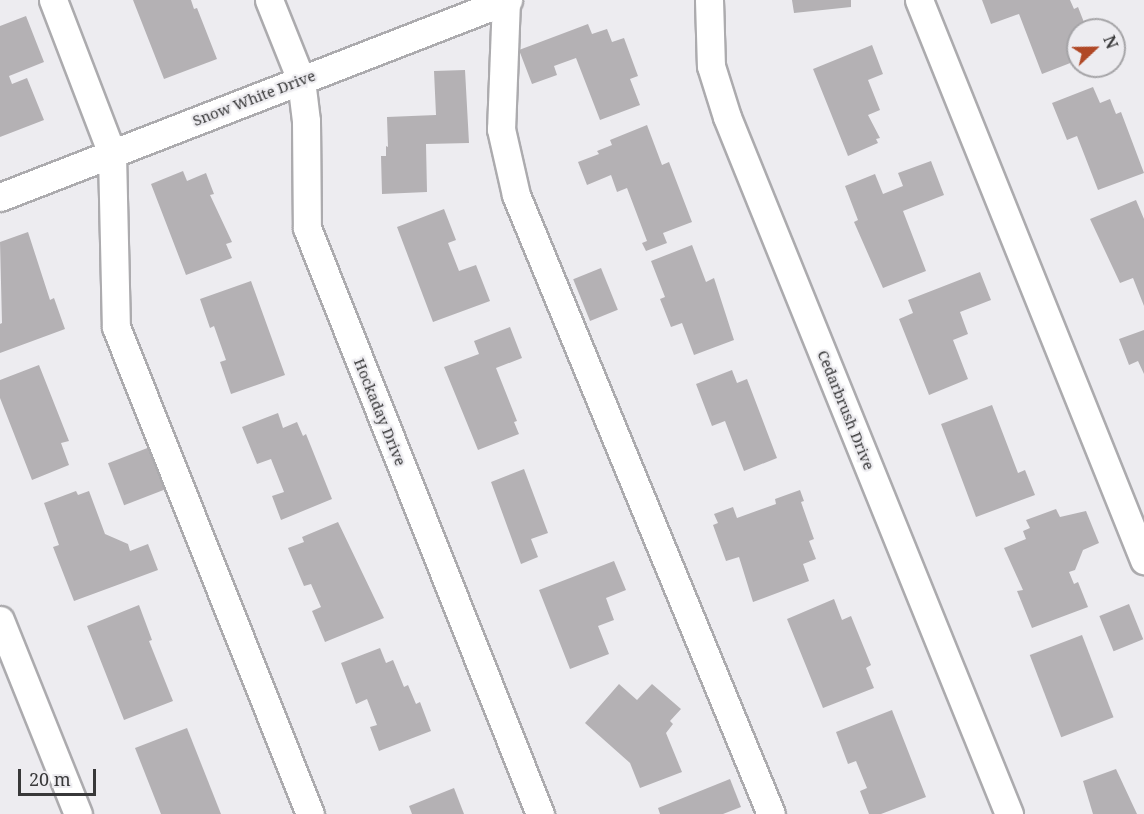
<!DOCTYPE html>
<html>
<head>
<meta charset="utf-8">
<style>
  body { margin:0 }
  #map { position:relative; width:1144px; height:814px; overflow:hidden; background:#edecf0; font-family:"Noto Serif",serif }
  div>[style] { position:absolute }
  .building>* { inset:0; background:#b4b1b4; transform-origin:0 0 }
  .roads { filter:drop-shadow(2px 0 #acabae) drop-shadow(-2px 0 #acabae) drop-shadow(0 2px #acabae) drop-shadow(0 -2px #acabae) }
  .minor>* { height:27px; margin:-13.5px; padding:0 13.5px; transform-origin:13.5px; border-radius:13.5px; background:#fff }
  span { translate:-50% -50%; white-space:nowrap; text-align:center; line-height:1.15; -webkit-text-stroke:4.5px #edecf0; paint-order:stroke }
  .street-label { font-size:15px; color:#383839 }
  .north { position:absolute; left:1066px; top:18px; width:60px; height:60px; box-sizing:border-box; background:#edecf0; border:2px solid #a5a4a7; border-radius:50%; rotate:68deg; font-size:16px; font-weight:700; line-height:24px; text-align:center; color:#383839 }
  .north::after { content:''; display:block; margin:auto; width:21px; height:27px; background:#b04826; clip-path:polygon(50% 0,100% 100%,50% 72%,0 100%) }
  .scale { position:absolute; left:18px; top:769px; width:78px; height:27px; box-sizing:border-box; border:3px solid #383839; border-top:0; padding-left:8px; font-size:18px; line-height:21px; white-space:nowrap; color:#383839; -webkit-text-stroke:4px #edecf0; paint-order:stroke }
</style>
</head>
<body>
<div id="map">
  <div class="building">
    <i style="clip-path:polygon(133px 0,191px 0,194px 9px,197px 8px,217px 59px,164px 79px)"></i>
    <i style="clip-path:polygon(792px 0,851px 0,851px 7px,794px 13px)"></i>
    <i style="clip-path:polygon(982px 0,1070px 0,1074px 9px,1078px 7px,1087px 30px,1078px 30px,1078px 60px,1042px 74px,1019px 14px,991px 24px)"></i>
    <i style="clip-path:polygon(26px 16px,44px 62px,9px 76px,12px 84px,27px 78px,44px 120px,0 137px,0 26px)"></i>
    <i style="clip-path:polygon(588px 24px,592px 34px,607px 29px,612px 42px,624px 38px,638px 76px,630px 79px,640px 105px,600px 120px,576px 58px,554px 66px,557px 75px,532px 84px,519px 50px)"></i>
    <i style="clip-path:polygon(872px 45px,883px 74px,868px 80px,880px 110px,868px 115px,880px 138px,876px 139px,878px 143px,848px 156px,813px 69px)"></i>
    <i style="clip-path:polygon(465px 70px,469px 143px,426px 144px,427px 192px,382px 194px,381px 156px,386px 156px,386px 146px,388px 147px,387px 117px,436px 115px,434px 71px)"></i>
    <i style="clip-path:polygon(1093px 87px,1100px 103px,1110px 99px,1116px 114px,1121px 112px,1144px 173px,1098px 190px,1077px 136px,1067px 140px,1052px 103px)"></i>
    <i style="clip-path:polygon(647px 125px,662px 165px,669px 162px,692px 222px,663px 233px,667px 243px,646px 251px,642px 243px,647px 241px,627px 188px,617px 192px,611px 175px,587px 185px,578px 162px,599px 154px,597px 151px,612px 145px,610px 140px)"></i>
    <i style="clip-path:polygon(931px 161px,944px 195px,903px 211px,926px 271px,883px 288px,854px 222px,858px 220px,845px 186px,875px 174px,883px 194px,903px 186px,898px 173px)"></i>
    <i style="clip-path:polygon(183px 171px,187px 181px,206px 173px,214px 194px,210px 195px,232px 242px,226px 244px,232px 258px,186px 275px,151px 184px)"></i>
    <i style="clip-path:polygon(1136px 200px,1144px 219px,1144px 306px,1133px 278px,1120px 283px,1090px 219px)"></i>
    <i style="clip-path:polygon(444px 209px,456px 240px,448px 243px,459px 271px,476px 265px,490px 301px,433px 322px,397px 227px)"></i>
    <i style="clip-path:polygon(28px 232px,50px 300px,54px 298px,65px 329px,0 353px,0 324px,2px 323px,0 242px)"></i>
    <i style="clip-path:polygon(692px 245px,706px 282px,714px 278px,734px 340px,694px 355px,682px 323px,671px 327px,660px 299px,665px 297px,651px 261px)"></i>
    <i style="left:601px;top:268px;width:45px;height:30px;rotate:68deg"></i>
    <i style="clip-path:polygon(980px 272px,991px 300px,960px 312px,968px 334px,953px 340px,968px 379px,929px 395px,899px 319px,913px 313px,908px 300px)"></i>
    <i style="clip-path:polygon(251px 281px,285px 375px,231px 394px,220px 362px,226px 360px,214px 326px,210px 328px,200px 299px)"></i>
    <i style="clip-path:polygon(510px 327px,522px 358px,496px 368px,517px 421px,514px 422px,519px 434px,478px 450px,444px 367px,479px 354px,474px 341px)"></i>
    <i style="clip-path:polygon(1144px 330px,1144px 374px,1138px 361px,1129px 365px,1119px 339px)"></i>
    <i style="clip-path:polygon(39px 365px,69px 441px,61px 443px,69px 465px,32px 480px,0 398px,0 380px)"></i>
    <i style="clip-path:polygon(732px 370px,737px 383px,747px 379px,777px 458px,744px 471px,725px 421px,712px 426px,696px 384px)"></i>
    <i style="clip-path:polygon(992px 405px,1018px 473px,1025px 470px,1035px 495px,976px 517px,941px 424px)"></i>
    <i style="clip-path:polygon(278px 413px,283px 428px,297px 422px,303px 436px,306px 434px,332px 499px,281px 520px,272px 496px,284px 492px,271px 459px,257px 464px,242px 427px)"></i>
    <i style="left:150px;top:447px;width:45px;height:45px;rotate:69deg"></i>
    <i style="clip-path:polygon(524px 469px,548px 533px,531px 539px,538px 557px,521px 564px,491px 482px)"></i>
    <i style="clip-path:polygon(800px 490px,804px 501px,801px 502px,814px 539px,809px 541px,816px 559px,803px 564px,809px 581px,753px 602px,739px 557px,726px 561px,713px 525px,718px 523px,714px 514px,733px 507px,737px 518px,776px 504px,775px 499px)"></i>
    <i style="clip-path:polygon(76px 491px,78px 495px,89px 491px,105px 534px,128px 544px,130px 551px,148px 544px,158px 570px,74px 601px,53px 547px,59px 545px,44px 503px)"></i>
    <i style="clip-path:polygon(1056px 509px,1060px 517px,1086px 511px,1099px 543px,1083px 550px,1075px 570px,1069px 572px,1074px 584px,1078px 582px,1088px 607px,1032px 628px,1017px 591px,1023px 590px,1004px 548px,1026px 539px,1023px 531px,1030px 528px,1026px 520px)"></i>
    <i style="clip-path:polygon(338px 522px,384px 618px,325px 642px,312px 611px,321px 607px,311px 584px,304px 586px,288px 548px,304px 542px,302px 537px)"></i>
    <i style="clip-path:polygon(614px 561px,626px 590px,606px 598px,614px 620px,598px 626px,609px 654px,570px 669px,539px 590px)"></i>
    <i style="clip-path:polygon(834px 599px,842px 620px,851px 616px,871px 665px,866px 668px,874px 688px,823px 708px,787px 619px)"></i>
    <i style="left:1129px;top:604px;width:38px;height:32px;rotate:68deg"></i>
    <i style="clip-path:polygon(139px 605px,152px 640px,149px 641px,173px 701px,124px 720px,87px 626px)"></i>
    <i style="left:1082px;top:635px;width:88px;height:56px;rotate:69deg"></i>
    <i style="clip-path:polygon(380px 648px,386px 663px,393px 660px,404px 687px,408px 685px,416px 704px,420px 702px,431px 731px,379px 751px,370px 727px,377px 725px,367px 699px,356px 704px,341px 663px)"></i>
    <i style="clip-path:polygon(619px 684px,637px 700px,652px 684px,681px 709px,670px 721px,673px 724px,666px 733px,682px 772px,640px 788px,630px 763px,585px 723px)"></i>
    <i style="clip-path:polygon(892px 710px,926px 797px,881px 814px,869px 814px,860px 791px,867px 788px,856px 761px,848px 764px,836px 732px)"></i>
    <i style="clip-path:polygon(187px 728px,221px 814px,161px 814px,135px 748px)"></i>
    <i style="clip-path:polygon(1116px 769px,1137px 814px,1093px 814px,1083px 781px)"></i>
    <i style="clip-path:polygon(730px 779px,741px 807px,723px 814px,660px 814px,658px 808px)"></i>
    <i style="clip-path:polygon(454px 788px,464px 814px,412px 814px,409px 806px)"></i>
  </div>
  <div class="roads">
    <div class="minor">
      <i style="left:53px;top:0;width:165px;rotate:69deg"></i>
      <i style="left:112px;top:154px;width:173px;rotate:88.7deg"></i>
      <i style="left:116px;top:327px;width:524px;rotate:68.28deg"></i>
      <i style="left:269px;top:0;width:86px;rotate:68.2deg"></i>
      <i style="left:301px;top:80px;width:41px;rotate:83deg"></i>
      <i style="left:306px;top:121px;width:107px;rotate:89.5deg"></i>
      <i style="left:307px;top:228px;width:631px;rotate:68.32deg"></i>
      <i style="left:506px;top:0;width:129px;rotate:92.2deg"></i>
      <i style="left:501px;top:129px;width:68px;rotate:77.2deg"></i>
      <i style="left:516px;top:195px;width:669px;rotate:67.61deg"></i>
      <i style="left:709px;top:0;width:66px;rotate:88.3deg"></i>
      <i style="left:711px;top:66px;width:53px;rotate:72.6deg"></i>
      <i style="left:727px;top:117px;width:752px;rotate:67.97deg"></i>
      <i style="left:919px;top:0;width:604px;rotate:68.11deg"></i>
      <i style="left:0;top:197px;width:545px;rotate:-21.2deg"></i>
      <i style="left:0;top:620px;width:209px;rotate:68.1deg"></i>
    </div>
  </div>
  <div class="street-label">
    <span style="left:254px;top:98px;rotate:-21deg">Snow White Drive</span>
    <span style="left:846px;top:410px;rotate:68deg">Cedarbrush Drive</span>
    <span style="left:380px;top:412px;rotate:68deg">Hockaday Drive</span>
  </div>
  <div class="north">N</div>
  <div class="scale">20 m</div>
</div>
</body>
</html>
